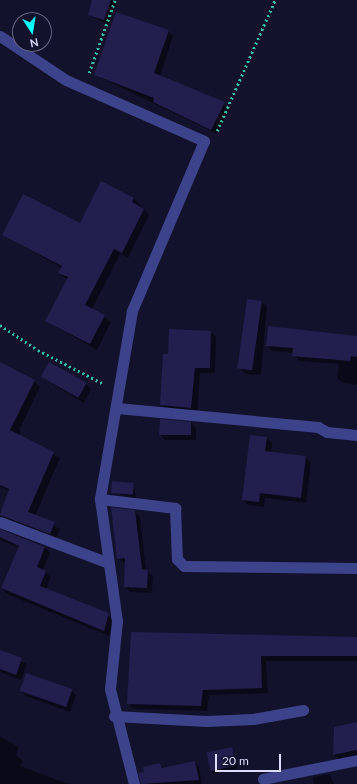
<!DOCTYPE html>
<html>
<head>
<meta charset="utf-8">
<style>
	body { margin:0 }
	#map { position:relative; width:357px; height:784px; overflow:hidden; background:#13122d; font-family:Lato,sans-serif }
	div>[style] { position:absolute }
	.shadow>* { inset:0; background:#0007 }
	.building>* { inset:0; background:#221e4e; transform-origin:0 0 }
	.path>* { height:2.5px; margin-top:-1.25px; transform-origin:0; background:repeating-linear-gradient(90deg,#31bfa6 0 2px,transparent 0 5px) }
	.service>* { height:11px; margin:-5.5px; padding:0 5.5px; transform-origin:5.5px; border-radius:5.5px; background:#3d438b }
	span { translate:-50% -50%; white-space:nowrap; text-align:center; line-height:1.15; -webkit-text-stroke:4px #13122d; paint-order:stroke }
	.north { position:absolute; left:12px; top:12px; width:40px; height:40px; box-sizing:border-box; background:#13122d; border:1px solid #646381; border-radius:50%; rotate:168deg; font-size:11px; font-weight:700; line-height:16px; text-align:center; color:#ddf }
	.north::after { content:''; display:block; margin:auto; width:14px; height:18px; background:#0afefb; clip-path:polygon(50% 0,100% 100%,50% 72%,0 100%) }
	.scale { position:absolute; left:215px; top:754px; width:66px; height:18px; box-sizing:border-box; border:2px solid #ddf; border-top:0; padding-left:5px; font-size:12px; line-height:14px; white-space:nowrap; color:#ddf; -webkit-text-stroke:3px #13122d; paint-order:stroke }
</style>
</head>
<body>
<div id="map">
	<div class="shadow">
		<div style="clip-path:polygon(94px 0,112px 0,116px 4px,109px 25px,89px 15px)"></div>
		<div style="clip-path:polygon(168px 30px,173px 36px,160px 76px,203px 96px,204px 93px,230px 108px,217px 134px,95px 75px)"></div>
		<div style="clip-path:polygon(134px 198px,149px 215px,128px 258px,120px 254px,92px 309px,111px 322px,97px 350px,46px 321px,68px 280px,59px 273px,62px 268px,3px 235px,80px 225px)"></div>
		<div style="clip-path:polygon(248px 300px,262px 302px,267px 307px,261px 375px,246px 374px,240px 368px)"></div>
		<div style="clip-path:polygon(211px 332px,216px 337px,215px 373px,200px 373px,197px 413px,167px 410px,162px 405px,169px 355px)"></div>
		<div style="clip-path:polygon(357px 336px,357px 385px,343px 383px,337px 378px,339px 364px,299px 361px,294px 353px,272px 351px,267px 345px)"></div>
		<div style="clip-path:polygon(0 370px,34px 381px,40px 387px,20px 428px,20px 436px,60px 458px,35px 516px,60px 529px,56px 539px,0 517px,9px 491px,0 487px)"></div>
		<div style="clip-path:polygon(41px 377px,86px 384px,91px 389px,84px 403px)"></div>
		<div style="clip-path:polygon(191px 423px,196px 428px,196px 440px,165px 440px,160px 434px)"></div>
		<div style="clip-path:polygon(267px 438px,272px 443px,271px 453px,305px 457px,311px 463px,306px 503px,265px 498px,264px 507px,248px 505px,243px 500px)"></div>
		<div style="clip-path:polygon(133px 484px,136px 498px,112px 493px)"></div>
		<div style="clip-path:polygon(134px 511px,140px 517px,146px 571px,153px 576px,152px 593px,130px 592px,125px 586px,126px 564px,118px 558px)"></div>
		<div style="clip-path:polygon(0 528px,45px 547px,50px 553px,43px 570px,51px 577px,46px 589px,109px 616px,114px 622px,109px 636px,7px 594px,2px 588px,19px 548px,0 540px)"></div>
		<div style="clip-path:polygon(132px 633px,357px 638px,357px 661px,266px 661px,268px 693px,209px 695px,207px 711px,134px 709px,128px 703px)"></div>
		<div style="clip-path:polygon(0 651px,27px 664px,21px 680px,0 672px)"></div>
		<div style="clip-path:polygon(71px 690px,76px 695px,70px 712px,26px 696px,21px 691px)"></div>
		<div style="clip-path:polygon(357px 723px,357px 756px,339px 760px,334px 755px,335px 728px)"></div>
		<div style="clip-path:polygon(0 737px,19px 747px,16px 755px,23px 761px,20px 766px,69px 784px,0 784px)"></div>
		<div style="clip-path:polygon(232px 748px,238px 768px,214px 774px,211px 771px)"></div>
		<div style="clip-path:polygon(194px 762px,199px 767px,202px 784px,148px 784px,144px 767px,160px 764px,165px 769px)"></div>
		<div style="clip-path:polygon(330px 774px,334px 784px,314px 784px,313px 777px)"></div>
	</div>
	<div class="building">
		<div style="clip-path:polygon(92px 0,111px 0,104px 20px,88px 15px)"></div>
		<div style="clip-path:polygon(116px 12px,169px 30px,154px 73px,225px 102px,211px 130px,153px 102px,154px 98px,94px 75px)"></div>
		<div style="clip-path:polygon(101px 181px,134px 198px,132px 202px,144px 209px,122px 253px,114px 249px,85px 305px,105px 315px,90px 344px,45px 321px,68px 277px,58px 273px,62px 266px,2px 235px,23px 194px,80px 223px)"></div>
		<div style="left:247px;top:299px;width:15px;height:70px;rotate:8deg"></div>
		<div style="clip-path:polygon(268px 326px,357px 336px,357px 357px,351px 356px,350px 361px,292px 356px,293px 348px,266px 346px)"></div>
		<div style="clip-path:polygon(169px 329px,211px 331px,210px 368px,195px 368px,191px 408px,160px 405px,163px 354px,168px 354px)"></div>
		<div style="clip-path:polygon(0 362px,35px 380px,10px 430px,54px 452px,28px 512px,55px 522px,50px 534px,0 515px,9px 489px,0 485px)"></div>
		<div style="left:49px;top:362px;width:43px;height:17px;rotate:29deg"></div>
		<div style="clip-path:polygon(160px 419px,191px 422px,191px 435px,159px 435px)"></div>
		<div style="clip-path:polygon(250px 435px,267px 437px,265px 451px,306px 456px,301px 498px,260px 493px,259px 502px,242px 500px)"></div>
		<div style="left:112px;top:481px;width:22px;height:12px;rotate:5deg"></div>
		<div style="clip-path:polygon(111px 507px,135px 510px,142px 569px,148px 570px,147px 588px,124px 587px,125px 558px,117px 559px)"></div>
		<div style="clip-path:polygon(0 529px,45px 547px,37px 567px,46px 571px,40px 586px,109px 613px,104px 631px,1px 588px,19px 546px,0 537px)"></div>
		<div style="clip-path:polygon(131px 632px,357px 637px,357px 656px,261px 656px,262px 688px,203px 690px,201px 706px,127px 704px)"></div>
		<div style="clip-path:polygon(0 650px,22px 658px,16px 675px,0 669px)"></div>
		<div style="left:26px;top:673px;width:49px;height:19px;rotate:19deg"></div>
		<div style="clip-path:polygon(357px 722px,357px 750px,333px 755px,334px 727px)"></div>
		<div style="left:232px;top:747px;width:19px;height:26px;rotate:78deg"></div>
		<div style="clip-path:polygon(195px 761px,199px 780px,141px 784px,138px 773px,144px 772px,143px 767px,160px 763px,162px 768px)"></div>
	</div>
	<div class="path">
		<div style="left:89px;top:73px;width:77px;rotate:-70.4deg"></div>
		<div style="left:217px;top:131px;width:143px;rotate:-66.1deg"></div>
		<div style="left:0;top:325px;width:45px;rotate:33.3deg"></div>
		<div style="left:38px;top:350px;width:74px;rotate:27.3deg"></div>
	</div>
	<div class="service">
		<div style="left:0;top:36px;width:79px;rotate:33.7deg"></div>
		<div style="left:66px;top:80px;width:151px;rotate:23.8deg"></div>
		<div style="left:204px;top:141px;width:185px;rotate:113deg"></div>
		<div style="left:132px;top:311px;width:191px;rotate:99.7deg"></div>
		<div style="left:100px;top:499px;width:123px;rotate:82.1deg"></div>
		<div style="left:117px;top:621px;width:68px;rotate:95.9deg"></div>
		<div style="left:110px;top:689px;width:98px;rotate:75.8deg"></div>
		<div style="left:117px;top:408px;width:202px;rotate:5.4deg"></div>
		<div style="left:318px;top:427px;width:10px;rotate:29deg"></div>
		<div style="left:327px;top:432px;width:30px;rotate:6deg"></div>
		<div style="left:100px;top:499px;width:76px;rotate:6.8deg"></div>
		<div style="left:175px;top:508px;width:51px;rotate:87.8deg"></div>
		<div style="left:177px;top:559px;width:10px;rotate:45deg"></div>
		<div style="left:184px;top:566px;width:173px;rotate:0.7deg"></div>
		<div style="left:0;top:522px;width:113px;rotate:20.7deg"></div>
		<div style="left:114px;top:716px;width:92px;rotate:3.1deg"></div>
		<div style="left:206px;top:721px;width:47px;rotate:-2.4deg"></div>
		<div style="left:253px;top:719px;width:51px;rotate:-10.2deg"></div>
		<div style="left:263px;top:779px;width:96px;rotate:-11.4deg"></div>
	</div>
	<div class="north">N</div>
	<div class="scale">20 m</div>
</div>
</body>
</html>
